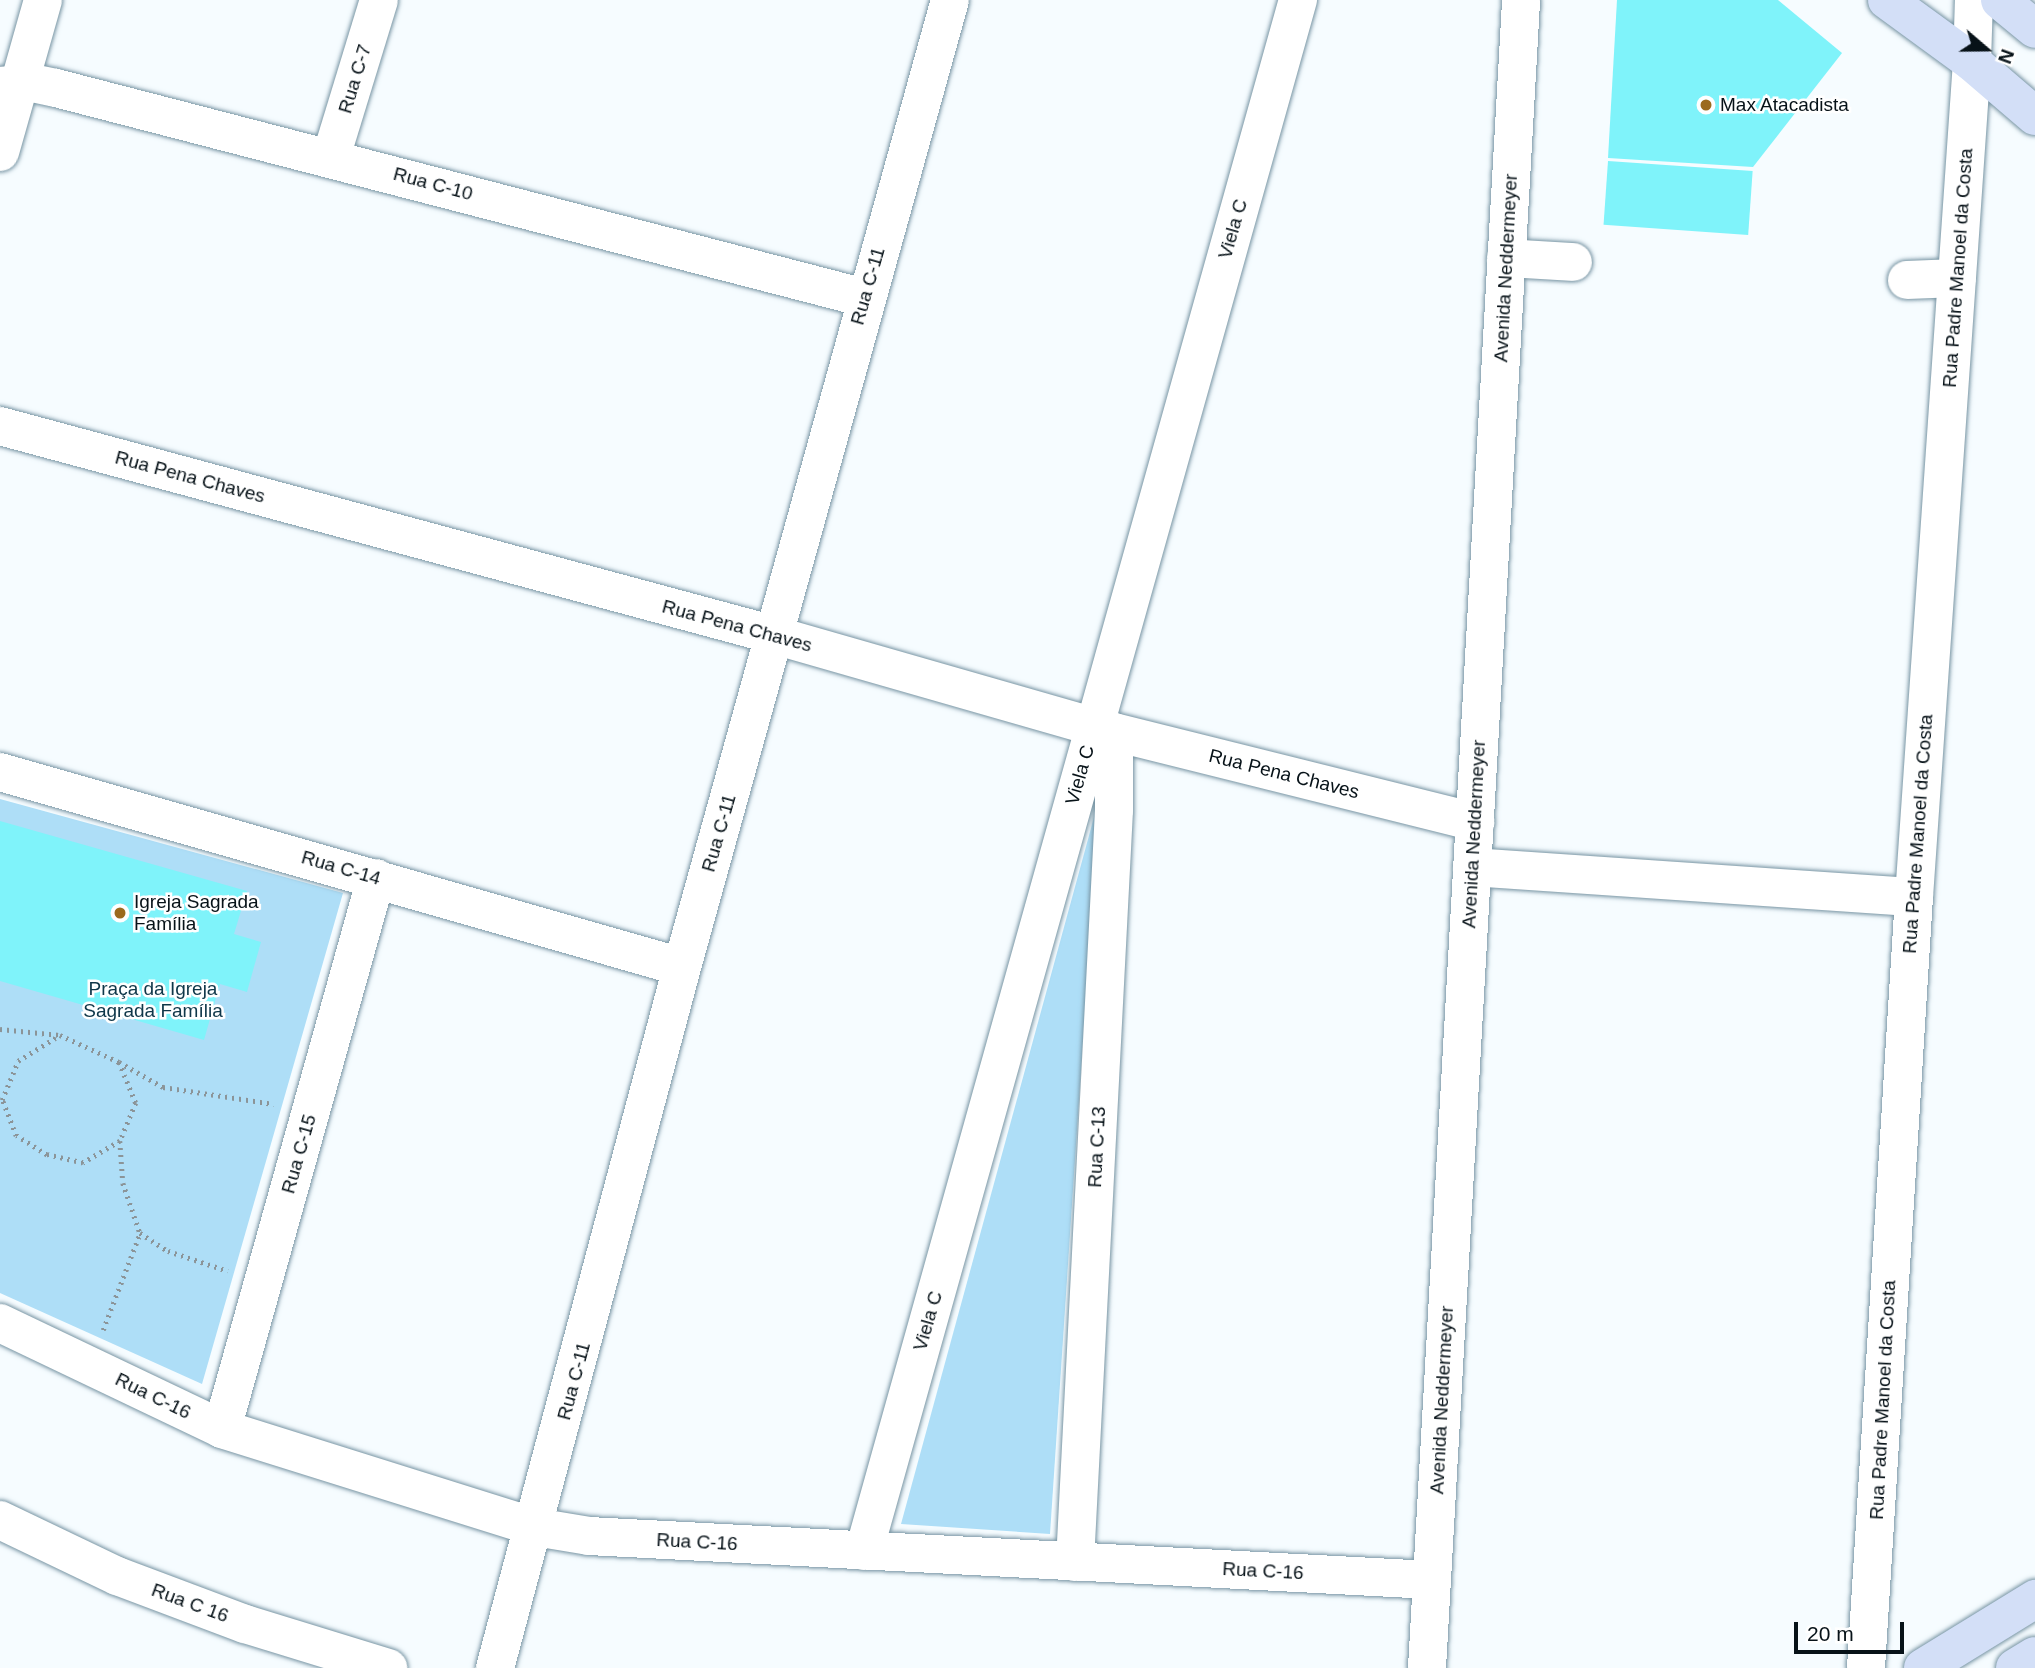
<!DOCTYPE html>
<html>
<head>
<meta charset="utf-8">
<style>
	body { margin:0 }
	#map { position:relative; width:2035px; height:1668px; overflow:hidden; background:#f6fcff; font-family:Helvetica,sans-serif }
	div>[style] { position:absolute }
	.green>* { inset:0; background:#aedef7 }
	.building>* { inset:0; background:#7ff3fa; transform-origin:0 0 }
	.path>* { height:4.5px; margin-top:-2.25px; transform-origin:0; background:repeating-linear-gradient(90deg,#8b9498 0 2px,transparent 0 7px) }
	.roads { filter:drop-shadow(0 0 2px #7895a4) drop-shadow(0 0 2px #7895a4) }
	.minor>* { height:38px; margin:-19px; padding:0 19px; transform-origin:19px; border-radius:19px; background:#fff }
	.major>* { height:38px; margin:-19px; padding:0 19px; transform-origin:19px; border-radius:19px; background:#d3dff7 }
	.dots>* { width:19px; height:19px; translate:-50% -50%; box-sizing:border-box; border:4px solid #fff; border-radius:50% }
	span { translate:-50% -50%; white-space:nowrap; text-align:center; line-height:1.15; -webkit-text-stroke:5px #fff; paint-order:stroke }
	.street-label { font-size:19px; color:#071218 }
	.poi-label { font-size:19px; color:#071218 }
	.left { translate:0 -50%; text-align:left }
	.park-label { font-size:19px; color:#0f3749 }
	.north { position:absolute; left:1951px; top:14px; width:70px; height:70px; -webkit-text-stroke:5px #fff; paint-order:stroke; rotate:110deg; font-size:19px; font-weight:700; line-height:28px; text-align:center; color:#071218 }
	.north::after { content:''; display:block; margin:auto; width:24px; height:32px; background:#071218; clip-path:polygon(50% 0,100% 100%,50% 72%,0 100%) }
	.scale { position:absolute; left:1794px; top:1622px; width:110px; height:32px; box-sizing:border-box; border:4px solid #071218; border-top:0; padding-left:9px; font-size:21px; line-height:24px; white-space:nowrap; color:#071218; -webkit-text-stroke:5px #fff; paint-order:stroke }
</style>
</head>
<body>
<div id="map">
	<div class="green">
		<div style="clip-path:polygon(0 799px,343px 893px,202px 1384px,0 1293px)"></div>
		<div style="clip-path:polygon(1099px 799px,1050px 1534px,901px 1524px)"></div>
	</div>
	<div class="building">
		<div style="clip-path:polygon(1617px 0,1778px 0,1842px 53px,1753px 167px,1608px 158px)"></div>
		<div style="left:1608px;top:161px;width:145px;height:64px;rotate:4deg"></div>
		<div style="clip-path:polygon(0 821px,247px 891px,234px 934px,261px 942px,247px 992px,220px 984px,204px 1040px,0 981px)"></div>
	</div>
	<div class="path">
		<div style="left:0;top:1029px;width:60px;rotate:5.7deg"></div>
		<div style="left:60px;top:1035px;width:65px;rotate:24.6deg"></div>
		<div style="left:119px;top:1062px;width:44px;rotate:67.5deg"></div>
		<div style="left:136px;top:1103px;width:41px;rotate:112.8deg"></div>
		<div style="left:120px;top:1141px;width:43px;rotate:149.3deg"></div>
		<div style="left:83px;top:1163px;width:37px;rotate:-167deg"></div>
		<div style="left:47px;top:1155px;width:36px;rotate:-148deg"></div>
		<div style="left:16px;top:1136px;width:39px;rotate:-111deg"></div>
		<div style="left:2px;top:1100px;width:42px;rotate:-67.7deg"></div>
		<div style="left:18px;top:1061px;width:49px;rotate:-31.8deg"></div>
		<div style="left:119px;top:1062px;width:51px;rotate:29.6deg"></div>
		<div style="left:163px;top:1087px;width:112px;rotate:8.7deg"></div>
		<div style="left:120px;top:1141px;width:42px;rotate:85.9deg"></div>
		<div style="left:123px;top:1183px;width:53px;rotate:71.2deg"></div>
		<div style="left:140px;top:1233px;width:33px;rotate:33deg"></div>
		<div style="left:168px;top:1251px;width:63px;rotate:18.4deg"></div>
		<div style="left:103px;top:1330px;width:104px;rotate:-69.1deg"></div>
	</div>
	<div class="roads">
		<div class="minor">
			<div style="left:0;top:86px;width:32px;rotate:-5deg"></div>
			<div style="left:32px;top:83px;width:25px;rotate:12deg"></div>
			<div style="left:56px;top:88px;width:836px;rotate:14.55deg"></div>
			<div style="left:0;top:152px;width:158px;rotate:-74.2deg"></div>
			<div style="left:331px;top:157px;width:164px;rotate:-73deg"></div>
			<div style="left:1506px;top:258px;width:67px;rotate:3.4deg"></div>
			<div style="left:1907px;top:280px;width:50px;rotate:-2.3deg"></div>
			<div style="left:0;top:426px;width:802px;rotate:15.11deg"></div>
			<div style="left:774px;top:635px;width:333px;rotate:16deg"></div>
			<div style="left:1094px;top:727px;width:393px;rotate:14deg"></div>
			<div style="left:0;top:772px;width:709px;rotate:15.96deg"></div>
			<div style="left:1472px;top:867px;width:443px;rotate:3.9deg"></div>
			<div style="left:0;top:1323px;width:246px;rotate:25.5deg"></div>
			<div style="left:222px;top:1429px;width:328px;rotate:17.4deg"></div>
			<div style="left:535px;top:1527px;width:55px;rotate:9.5deg"></div>
			<div style="left:589px;top:1536px;width:844px;rotate:2.99deg"></div>
			<div style="left:222px;top:1429px;width:572px;rotate:-74.38deg"></div>
			<div style="left:0;top:1520px;width:130px;rotate:25.6deg"></div>
			<div style="left:117px;top:1576px;width:137px;rotate:20.6deg"></div>
			<div style="left:245px;top:1624px;width:150px;rotate:17.1deg"></div>
			<div style="left:864px;top:1551px;width:1611px;rotate:-74.37deg"></div>
			<div style="left:1075px;top:1562px;width:753px;rotate:-87.03deg"></div>
			<div style="left:1114px;top:810px;width:78px;rotate:-90deg"></div>
			<div style="left:495px;top:1668px;width:726px;rotate:-75.06deg"></div>
			<div style="left:682px;top:967px;width:1003px;rotate:-74.51deg"></div>
			<div style="left:1427px;top:1668px;width:1671px;rotate:-86.77deg"></div>
			<div style="left:1866px;top:1668px;width:772px;rotate:-86.44deg"></div>
			<div style="left:1914px;top:897px;width:837px;rotate:-86.03deg"></div>
			<div style="left:1972px;top:62px;width:62px;rotate:-88.2deg"></div>
		</div>
		<div class="major">
			<div style="left:1887px;top:0;width:105px;rotate:36.1deg"></div>
			<div style="left:1972px;top:62px;width:83px;rotate:40.6deg"></div>
			<div style="left:2000px;top:0;width:45px;rotate:39.6deg"></div>
			<div style="left:1923px;top:1668px;width:132px;rotate:-31.6deg"></div>
			<div style="left:2015px;top:1668px;width:23px;rotate:-31deg"></div>
		</div>
	</div>
	<div class="dots">
		<div style="left:1706px;top:105px;background:#9b6a1d"></div>
		<div style="left:120px;top:913px;background:#9b6a1d"></div>
	</div>
	<div class="street-label">
		<span style="left:355px;top:79px;rotate:-73deg">Rua C-7</span>
		<span style="left:433px;top:184px;rotate:15deg">Rua C-10</span>
		<span style="left:1233px;top:229px;rotate:-74deg">Viela C</span>
		<span style="left:1506px;top:268px;rotate:-87deg">Avenida Neddermeyer</span>
		<span style="left:1958px;top:268px;rotate:-86deg">Rua Padre Manoel da Costa</span>
		<span style="left:868px;top:286px;rotate:-74deg">Rua C-11</span>
		<span style="left:190px;top:477px;rotate:15deg">Rua Pena Chaves</span>
		<span style="left:737px;top:626px;rotate:15deg">Rua Pena Chaves</span>
		<span style="left:1284px;top:774px;rotate:14deg">Rua Pena Chaves</span>
		<span style="left:1080px;top:775px;rotate:-74deg">Viela C</span>
		<span style="left:719px;top:833px;rotate:-74deg">Rua C-11</span>
		<span style="left:1474px;top:834px;rotate:-87deg">Avenida Neddermeyer</span>
		<span style="left:1918px;top:834px;rotate:-86deg">Rua Padre Manoel da Costa</span>
		<span style="left:341px;top:868px;rotate:16deg">Rua C-14</span>
		<span style="left:1097px;top:1147px;rotate:-87deg">Rua C-13</span>
		<span style="left:299px;top:1154px;rotate:-74deg">Rua C-15</span>
		<span style="left:928px;top:1321px;rotate:-74deg">Viela C</span>
		<span style="left:574px;top:1381px;rotate:-75deg">Rua C-11</span>
		<span style="left:153px;top:1396px;rotate:26deg">Rua C-16</span>
		<span style="left:1442px;top:1400px;rotate:-87deg">Avenida Neddermeyer</span>
		<span style="left:1883px;top:1400px;rotate:-87deg">Rua Padre Manoel da Costa</span>
		<span style="left:697px;top:1542px;rotate:3deg">Rua C-16</span>
		<span style="left:1263px;top:1571px;rotate:3deg">Rua C-16</span>
		<span style="left:190px;top:1603px;rotate:20deg">Rua C 16</span>
	</div>
	<div class="poi-label">
		<span class="left" style="left:1720px;top:105px">Max Atacadista</span>
		<span class="left" style="left:134px;top:913px">Igreja Sagrada<br>Família</span>
	</div>
	<div class="park-label">
		<span style="left:153px;top:1000px">Praça da Igreja<br>Sagrada Família</span>
	</div>
	<div class="north">N</div>
	<div class="scale">20 m</div>
</div>
</body>
</html>
